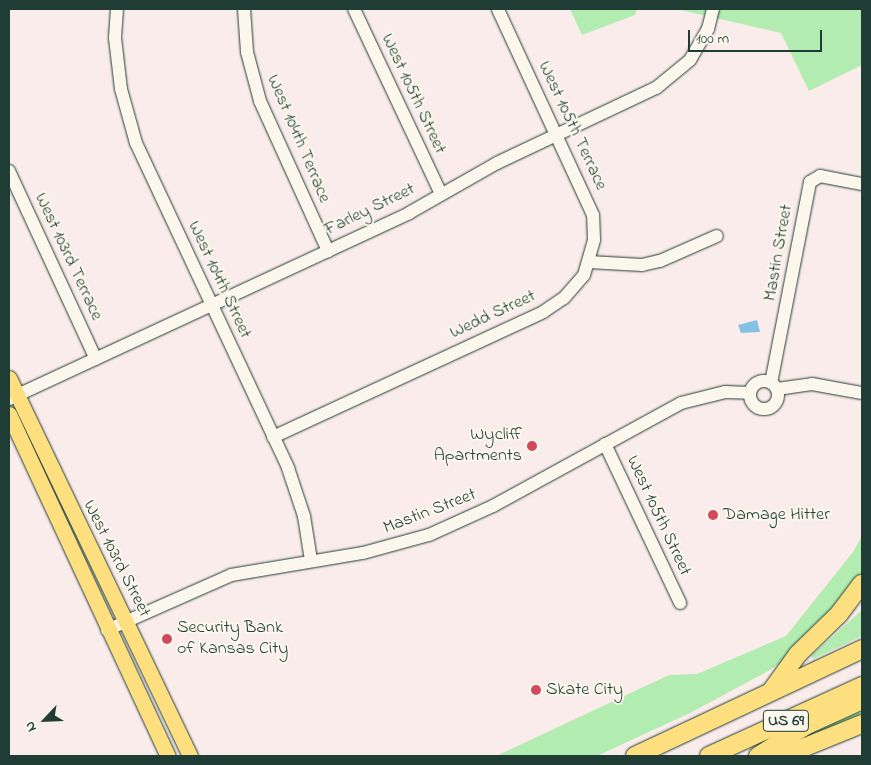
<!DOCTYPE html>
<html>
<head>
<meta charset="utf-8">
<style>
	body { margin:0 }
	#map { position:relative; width:871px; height:765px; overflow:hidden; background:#faecea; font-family:"Indie Flower",sans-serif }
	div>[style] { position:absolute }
	.green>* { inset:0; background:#b2ecb0 }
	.water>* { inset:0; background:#84c2e4 }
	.roads { filter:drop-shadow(0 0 1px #1f3d34) drop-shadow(0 0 1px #1f3d34) }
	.minor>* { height:12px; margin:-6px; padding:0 6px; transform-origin:6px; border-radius:6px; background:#fbf7ec }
	.minor>.ring { margin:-6px; padding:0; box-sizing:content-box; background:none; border:12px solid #fbf7ec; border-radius:50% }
	.major>* { height:15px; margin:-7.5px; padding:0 7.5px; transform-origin:7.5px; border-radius:7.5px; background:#fedf80 }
	.highway>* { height:18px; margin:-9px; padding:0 9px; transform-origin:9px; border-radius:9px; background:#fedf80 }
	.dots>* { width:14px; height:14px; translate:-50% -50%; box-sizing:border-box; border:2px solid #fbf7ec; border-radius:50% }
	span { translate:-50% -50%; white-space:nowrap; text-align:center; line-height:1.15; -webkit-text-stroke:4px #fbf7ec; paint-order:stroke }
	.shield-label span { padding:1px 4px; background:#fbf7ec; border:1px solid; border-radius:4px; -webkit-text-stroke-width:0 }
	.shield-label { font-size:16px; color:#1f3d34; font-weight:700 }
	.street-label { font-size:18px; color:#1f3d34 }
	.poi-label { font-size:18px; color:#1f3d34 }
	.right { translate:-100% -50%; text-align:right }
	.left { translate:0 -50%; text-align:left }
	.frame { position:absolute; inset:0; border:10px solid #1f3d34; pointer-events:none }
	.north { position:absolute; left:20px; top:695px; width:50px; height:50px; -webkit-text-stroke:4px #fbf7ec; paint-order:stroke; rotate:245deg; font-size:14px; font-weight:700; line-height:20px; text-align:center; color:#1f3d34 }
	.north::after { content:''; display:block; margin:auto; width:18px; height:22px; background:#1f3d34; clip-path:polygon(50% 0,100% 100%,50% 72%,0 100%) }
	.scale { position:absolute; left:688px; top:30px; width:134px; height:22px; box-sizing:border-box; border:2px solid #1f3d34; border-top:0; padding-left:6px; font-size:15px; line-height:18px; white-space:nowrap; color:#1f3d34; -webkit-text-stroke:4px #fbf7ec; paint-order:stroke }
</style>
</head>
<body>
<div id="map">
	<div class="green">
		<div style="clip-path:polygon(570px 9px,637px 9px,635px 15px,582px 35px)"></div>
		<div style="clip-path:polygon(676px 9px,862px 9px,862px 65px,809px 91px,781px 33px)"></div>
		<div style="clip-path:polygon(862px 536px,862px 588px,790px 657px,768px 671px,690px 713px,597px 756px,496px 756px,669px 675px,697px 674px,786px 636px,853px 552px)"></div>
		<div style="clip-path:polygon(862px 610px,862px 636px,813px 659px,811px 656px)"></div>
		<div style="clip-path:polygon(862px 709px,862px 717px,780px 750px,801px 736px)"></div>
	</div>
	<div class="water">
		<div style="clip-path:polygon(757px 320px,760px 332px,741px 333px,738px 325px)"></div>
	</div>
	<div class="roads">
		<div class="minor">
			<div style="left:117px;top:9px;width:29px;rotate:94deg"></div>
			<div style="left:115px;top:38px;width:51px;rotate:83.3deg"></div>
			<div style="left:121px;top:89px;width:56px;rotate:74.5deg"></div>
			<div style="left:136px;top:143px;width:359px;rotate:64.9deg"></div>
			<div style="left:288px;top:468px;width:51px;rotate:71.6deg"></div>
			<div style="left:304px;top:516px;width:45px;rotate:81deg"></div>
			<div style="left:244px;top:9px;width:43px;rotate:86deg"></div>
			<div style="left:247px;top:52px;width:51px;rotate:75.1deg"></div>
			<div style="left:260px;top:101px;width:165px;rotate:65.6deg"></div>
			<div style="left:354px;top:9px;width:204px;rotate:64.8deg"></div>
			<div style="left:9px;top:171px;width:207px;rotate:65.2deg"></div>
			<div style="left:589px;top:262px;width:53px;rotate:3.2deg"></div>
			<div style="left:642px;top:265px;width:18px;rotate:-13deg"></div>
			<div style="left:660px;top:261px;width:62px;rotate:-23.7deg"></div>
			<div class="ring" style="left:750px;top:381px;width:16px;height:16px"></div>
			<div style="left:771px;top:383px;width:205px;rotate:-79deg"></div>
			<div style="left:810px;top:182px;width:12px;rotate:-31deg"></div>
			<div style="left:820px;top:176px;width:43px;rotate:10.8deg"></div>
			<div style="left:777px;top:389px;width:35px;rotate:-8deg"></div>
			<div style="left:812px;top:384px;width:51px;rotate:10.2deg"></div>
			<div style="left:9px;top:399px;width:441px;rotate:-24.9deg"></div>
			<div style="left:409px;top:213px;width:101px;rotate:-29.6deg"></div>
			<div style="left:497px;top:163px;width:176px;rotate:-25.3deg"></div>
			<div style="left:656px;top:88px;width:44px;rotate:-39.5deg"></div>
			<div style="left:690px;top:60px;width:36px;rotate:-60deg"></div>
			<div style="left:708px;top:29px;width:21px;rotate:-76deg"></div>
			<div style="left:273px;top:437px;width:298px;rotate:-24.8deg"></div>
			<div style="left:543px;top:312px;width:25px;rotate:-34deg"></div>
			<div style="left:564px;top:298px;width:30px;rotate:-49deg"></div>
			<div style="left:584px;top:275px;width:36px;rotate:-74deg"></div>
			<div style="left:594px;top:240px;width:25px;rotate:-92deg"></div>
			<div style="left:593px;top:215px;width:227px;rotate:-114.8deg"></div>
			<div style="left:605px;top:444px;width:176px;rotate:64.7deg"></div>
			<div style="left:107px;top:630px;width:136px;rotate:-23.9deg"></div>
			<div style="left:231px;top:575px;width:134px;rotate:-9.5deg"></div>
			<div style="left:363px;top:553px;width:68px;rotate:-15.3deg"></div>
			<div style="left:429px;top:535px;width:70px;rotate:-24.4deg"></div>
			<div style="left:493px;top:506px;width:214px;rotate:-28.7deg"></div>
			<div style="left:681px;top:403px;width:45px;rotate:-14deg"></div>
			<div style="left:725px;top:392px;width:25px;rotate:2deg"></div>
		</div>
		<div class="major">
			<div style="left:9px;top:378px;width:419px;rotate:64.4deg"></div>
			<div style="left:9px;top:414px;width:377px;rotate:65.1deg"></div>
		</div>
		<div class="highway">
			<div style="left:772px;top:690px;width:44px;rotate:-54.2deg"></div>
			<div style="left:798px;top:654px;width:57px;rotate:-44.3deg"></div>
			<div style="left:839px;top:614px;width:38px;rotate:-53deg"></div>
			<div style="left:635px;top:756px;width:251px;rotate:-25.2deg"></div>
			<div style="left:709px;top:756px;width:168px;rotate:-24.6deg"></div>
			<div style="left:758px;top:756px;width:58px;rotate:-32.3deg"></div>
			<div style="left:807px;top:725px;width:60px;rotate:-24.4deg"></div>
			<div style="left:783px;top:756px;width:85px;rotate:-22.1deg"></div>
		</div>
	</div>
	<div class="dots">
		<div style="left:532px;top:446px;background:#d1495b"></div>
		<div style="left:713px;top:515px;background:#d1495b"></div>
		<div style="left:167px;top:639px;background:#d1495b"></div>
		<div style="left:536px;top:690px;background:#d1495b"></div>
	</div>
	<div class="shield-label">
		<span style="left:786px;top:721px">US 69</span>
	</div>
	<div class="street-label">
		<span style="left:413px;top:94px;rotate:65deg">West 105th Street</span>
		<span style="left:572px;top:126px;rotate:65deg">West 105th Terrace</span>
		<span style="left:298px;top:139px;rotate:67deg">West 104th Terrace</span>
		<span style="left:370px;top:210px;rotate:-26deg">Farley Street</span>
		<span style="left:779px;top:253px;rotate:-80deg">Mastin Street</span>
		<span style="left:68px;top:257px;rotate:65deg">West 103rd Terrace</span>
		<span style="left:219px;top:280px;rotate:65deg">West 104th Street</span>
		<span style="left:493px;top:315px;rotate:-25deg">Wedd Street</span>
		<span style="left:430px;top:512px;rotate:-21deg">Mastin Street</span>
		<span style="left:658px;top:516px;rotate:65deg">West 105th Street</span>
		<span style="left:116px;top:559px;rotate:63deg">West 103rd Street</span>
	</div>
	<div class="poi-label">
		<span class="right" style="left:522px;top:446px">Wycliff<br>Apartments</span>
		<span class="left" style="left:723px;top:515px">Damage Hitter</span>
		<span class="left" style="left:177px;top:639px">Security Bank<br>of Kansas City</span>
		<span class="left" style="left:546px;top:690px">Skate City</span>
	</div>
	<div class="frame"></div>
	<div class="north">N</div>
	<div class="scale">100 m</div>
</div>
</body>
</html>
